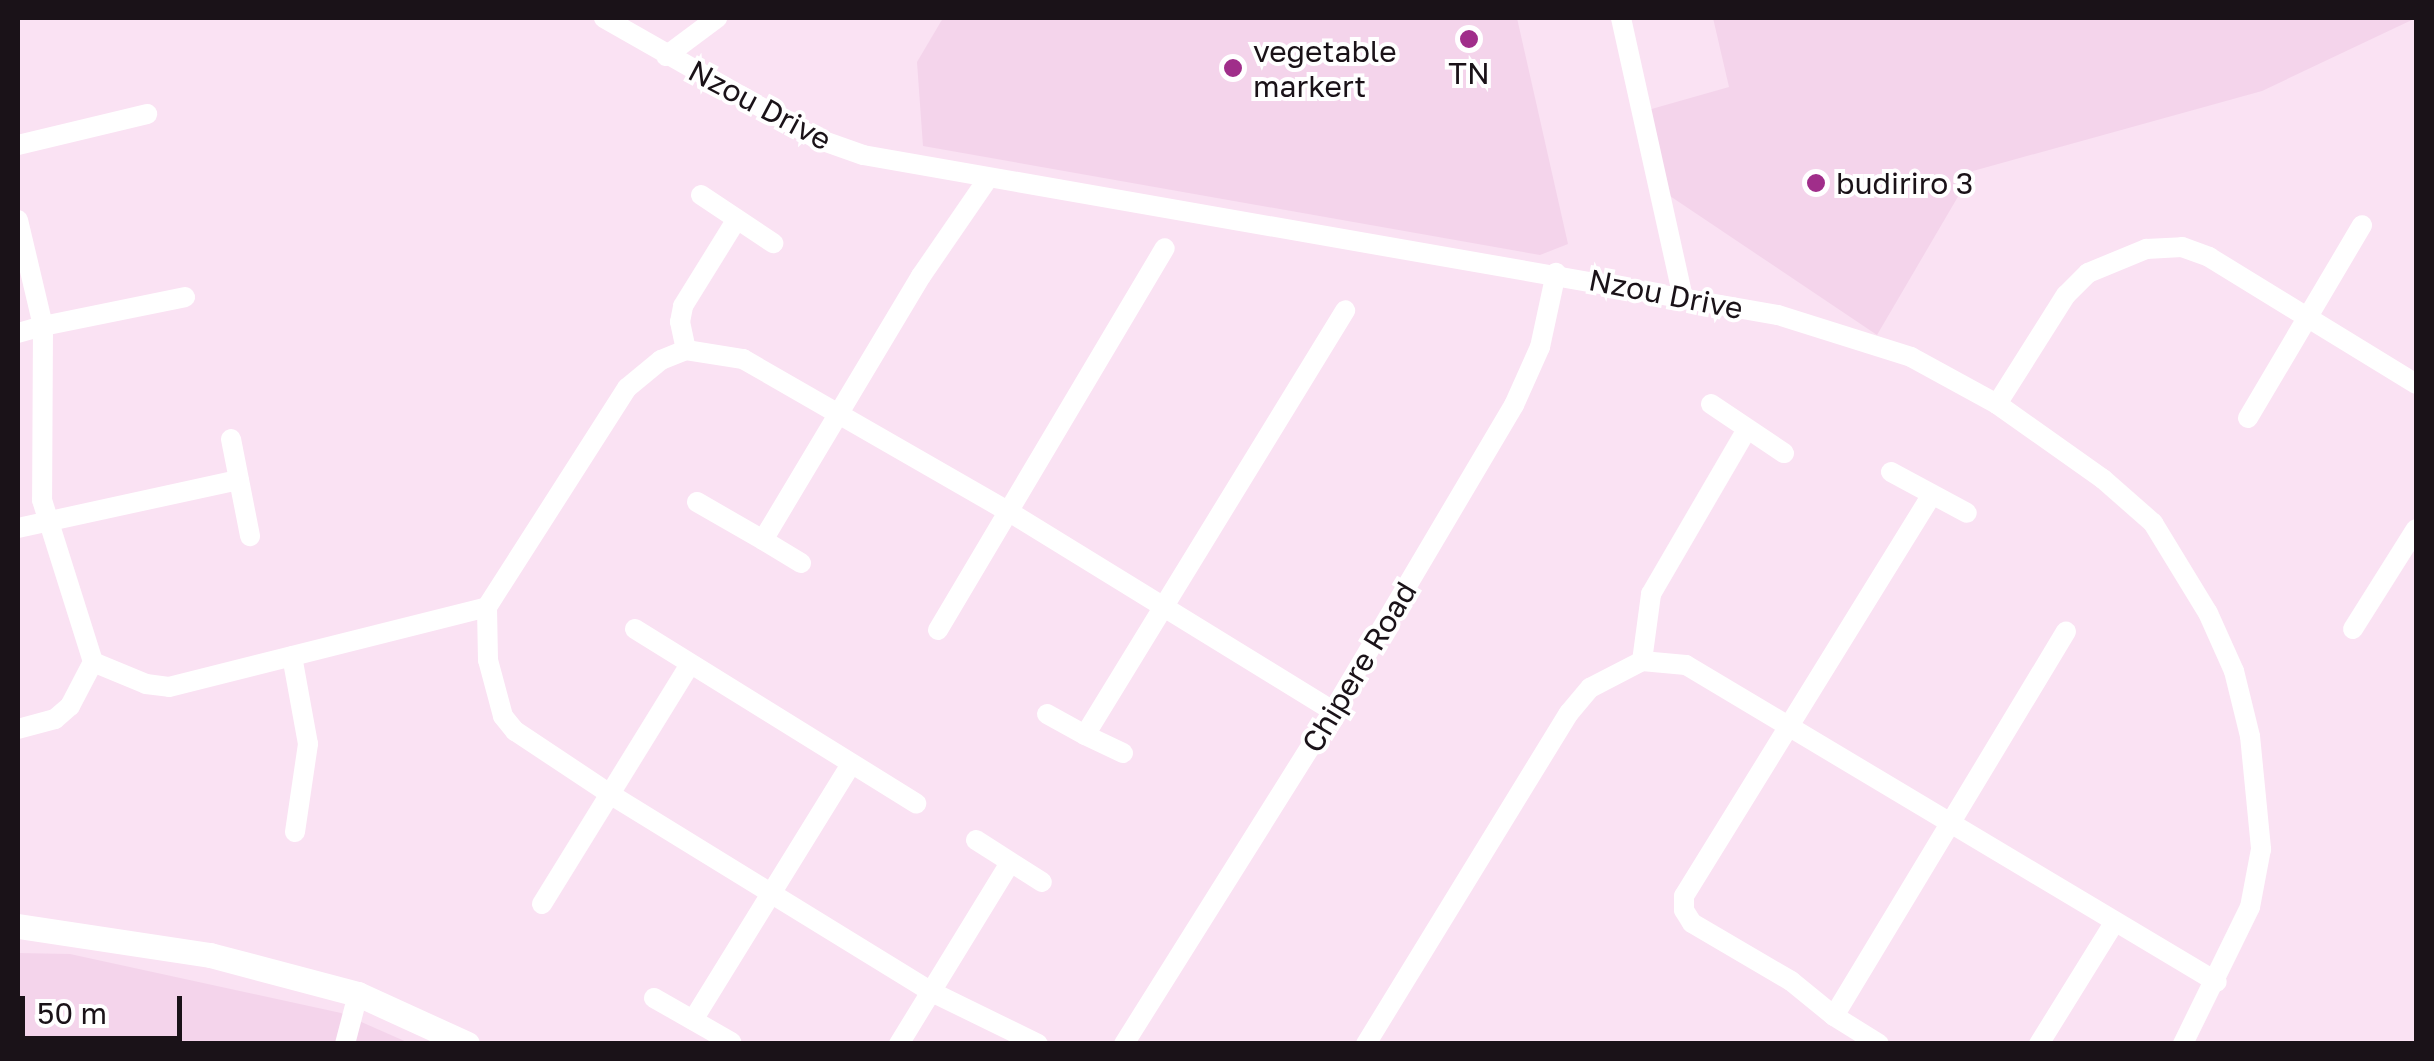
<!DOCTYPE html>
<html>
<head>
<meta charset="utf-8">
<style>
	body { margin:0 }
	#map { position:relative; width:2434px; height:1061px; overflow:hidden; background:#fae2f3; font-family:"Golos Text",sans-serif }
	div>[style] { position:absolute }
	.built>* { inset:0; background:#f4d4eb }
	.minor>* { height:20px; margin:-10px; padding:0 10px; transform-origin:10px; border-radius:10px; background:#fff }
	.tertiary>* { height:25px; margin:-12.5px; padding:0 12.5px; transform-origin:12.5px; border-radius:12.5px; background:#fff }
	.dots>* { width:28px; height:28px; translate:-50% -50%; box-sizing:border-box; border:5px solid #fff; border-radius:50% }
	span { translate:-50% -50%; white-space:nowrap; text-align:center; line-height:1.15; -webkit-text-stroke:8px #fff; paint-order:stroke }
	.poi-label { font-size:30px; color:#1a1218 }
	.left { translate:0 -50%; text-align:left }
	.street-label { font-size:30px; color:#1a1218 }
	.frame { position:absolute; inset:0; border:20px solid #1a1218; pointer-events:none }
	.scale { position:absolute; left:20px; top:996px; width:162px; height:45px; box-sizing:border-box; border:5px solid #1a1218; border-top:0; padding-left:12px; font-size:30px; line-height:35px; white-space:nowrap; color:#1a1218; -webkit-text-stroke:8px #fff; paint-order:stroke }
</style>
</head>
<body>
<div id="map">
	<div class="built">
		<div style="clip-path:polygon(943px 18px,1517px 18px,1568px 244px,1540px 255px,923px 146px,917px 62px)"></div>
		<div style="clip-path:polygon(1713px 18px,2416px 18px,2262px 91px,1973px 171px,1877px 335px,1670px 196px,1648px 110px,1729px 87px)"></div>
		<div style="clip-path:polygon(18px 953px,70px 954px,341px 1013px,409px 1043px,18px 1044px)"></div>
	</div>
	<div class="minor">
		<div style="left:604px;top:18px;width:243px;rotate:29.6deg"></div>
		<div style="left:815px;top:138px;width:51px;rotate:19.5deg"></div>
		<div style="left:863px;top:155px;width:929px;rotate:9.92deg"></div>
		<div style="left:1778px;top:315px;width:139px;rotate:17.5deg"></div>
		<div style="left:1911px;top:357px;width:98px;rotate:28.7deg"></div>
		<div style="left:1997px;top:404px;width:130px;rotate:35.3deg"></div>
		<div style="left:2103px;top:479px;width:67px;rotate:41.3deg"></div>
		<div style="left:2153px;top:523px;width:105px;rotate:58.6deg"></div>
		<div style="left:2208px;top:613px;width:64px;rotate:65.9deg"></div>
		<div style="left:2234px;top:671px;width:67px;rotate:76.2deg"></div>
		<div style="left:2250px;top:736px;width:114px;rotate:84.4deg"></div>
		<div style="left:2261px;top:849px;width:59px;rotate:100.7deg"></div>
		<div style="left:2250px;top:907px;width:153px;rotate:116.1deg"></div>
		<div style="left:1621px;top:18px;width:286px;rotate:77.5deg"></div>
		<div style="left:666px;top:56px;width:64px;rotate:-36.7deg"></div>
		<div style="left:18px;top:145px;width:133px;rotate:-13.5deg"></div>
		<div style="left:701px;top:195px;width:87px;rotate:33.7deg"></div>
		<div style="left:18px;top:220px;width:109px;rotate:76.7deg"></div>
		<div style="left:43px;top:326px;width:145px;rotate:-11.5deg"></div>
		<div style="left:18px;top:333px;width:26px;rotate:-16deg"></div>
		<div style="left:43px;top:326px;width:174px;rotate:90.3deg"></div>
		<div style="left:42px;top:500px;width:170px;rotate:72.5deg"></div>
		<div style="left:93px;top:662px;width:50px;rotate:117.6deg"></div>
		<div style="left:70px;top:706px;width:20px;rotate:139deg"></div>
		<div style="left:55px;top:719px;width:38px;rotate:165deg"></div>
		<div style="left:686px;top:350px;width:29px;rotate:-102deg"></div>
		<div style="left:680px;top:322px;width:16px;rotate:-79deg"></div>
		<div style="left:683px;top:306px;width:102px;rotate:-58.2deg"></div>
		<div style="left:1711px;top:404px;width:88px;rotate:33.9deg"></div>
		<div style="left:1997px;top:404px;width:129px;rotate:-57.7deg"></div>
		<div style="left:2066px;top:295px;width:31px;rotate:-45deg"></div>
		<div style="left:2088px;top:273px;width:63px;rotate:-22.5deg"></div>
		<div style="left:2146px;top:249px;width:36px;rotate:-3deg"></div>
		<div style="left:2182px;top:247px;width:29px;rotate:20deg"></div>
		<div style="left:2209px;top:257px;width:243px;rotate:31.5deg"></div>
		<div style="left:2248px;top:418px;width:224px;rotate:-59.4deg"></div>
		<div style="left:231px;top:439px;width:99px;rotate:78.9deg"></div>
		<div style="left:1891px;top:472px;width:86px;rotate:28.3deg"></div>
		<div style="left:697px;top:502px;width:76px;rotate:29.9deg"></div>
		<div style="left:18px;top:528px;width:226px;rotate:-12.3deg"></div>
		<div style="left:801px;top:563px;width:44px;rotate:-148.8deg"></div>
		<div style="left:763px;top:540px;width:308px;rotate:-59.1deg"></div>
		<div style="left:921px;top:276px;width:116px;rotate:-55.5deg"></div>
		<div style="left:635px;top:629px;width:331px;rotate:31.8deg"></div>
		<div style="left:2353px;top:629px;width:118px;rotate:-57.8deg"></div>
		<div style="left:938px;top:630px;width:444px;rotate:-59.3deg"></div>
		<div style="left:292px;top:656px;width:89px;rotate:79.7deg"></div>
		<div style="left:308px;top:744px;width:89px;rotate:98.4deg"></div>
		<div style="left:1642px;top:661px;width:68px;rotate:-82.3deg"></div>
		<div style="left:1651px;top:594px;width:191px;rotate:-59.8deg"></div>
		<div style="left:93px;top:662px;width:57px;rotate:22.5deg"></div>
		<div style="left:146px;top:684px;width:23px;rotate:7deg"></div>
		<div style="left:169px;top:687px;width:328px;rotate:-14.1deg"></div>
		<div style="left:1047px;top:714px;width:43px;rotate:28.9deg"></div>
		<div style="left:1123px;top:753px;width:42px;rotate:-154.7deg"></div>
		<div style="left:1085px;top:735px;width:498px;rotate:-58.5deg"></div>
		<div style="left:976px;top:840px;width:78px;rotate:32.5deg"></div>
		<div style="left:542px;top:904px;width:282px;rotate:-58.3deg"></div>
		<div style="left:654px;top:998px;width:89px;rotate:29.7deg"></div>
		<div style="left:1834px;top:1016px;width:449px;rotate:-58.9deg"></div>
		<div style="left:693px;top:1020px;width:301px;rotate:-58.3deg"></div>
		<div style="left:345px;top:1044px;width:52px;rotate:-75.4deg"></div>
		<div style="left:899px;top:1044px;width:212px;rotate:-58.5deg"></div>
		<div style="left:1038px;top:1044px;width:120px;rotate:-153.9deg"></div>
		<div style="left:930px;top:991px;width:376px;rotate:-148.4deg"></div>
		<div style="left:610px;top:794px;width:114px;rotate:-146.4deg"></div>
		<div style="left:515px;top:731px;width:19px;rotate:-129deg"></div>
		<div style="left:503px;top:716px;width:58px;rotate:-105deg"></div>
		<div style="left:488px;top:660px;width:53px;rotate:-91.1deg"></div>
		<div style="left:487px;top:607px;width:260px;rotate:-57.4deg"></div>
		<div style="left:627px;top:388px;width:44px;rotate:-39.5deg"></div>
		<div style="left:661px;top:360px;width:27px;rotate:-22deg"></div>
		<div style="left:686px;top:350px;width:58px;rotate:9deg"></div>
		<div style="left:743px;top:359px;width:309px;rotate:29.9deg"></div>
		<div style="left:1011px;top:513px;width:378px;rotate:31.6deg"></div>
		<div style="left:1124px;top:1044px;width:393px;rotate:-57.9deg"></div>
		<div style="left:1333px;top:711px;width:356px;rotate:-59.4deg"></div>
		<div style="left:1514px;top:405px;width:64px;rotate:-65.9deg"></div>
		<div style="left:1540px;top:347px;width:76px;rotate:-77.8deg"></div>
		<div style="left:1366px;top:1044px;width:388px;rotate:-58.5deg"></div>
		<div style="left:1569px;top:713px;width:33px;rotate:-50deg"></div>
		<div style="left:1590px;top:688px;width:59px;rotate:-27.4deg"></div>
		<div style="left:1642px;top:661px;width:44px;rotate:5.2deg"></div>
		<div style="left:1686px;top:665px;width:618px;rotate:30.84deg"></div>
		<div style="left:1879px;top:1044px;width:53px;rotate:-148.1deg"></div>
		<div style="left:1834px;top:1016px;width:55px;rotate:-140.9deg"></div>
		<div style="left:1791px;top:981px;width:115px;rotate:-149.6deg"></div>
		<div style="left:1692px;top:923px;width:15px;rotate:-122deg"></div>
		<div style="left:1684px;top:910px;width:14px;rotate:-90deg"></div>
		<div style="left:1684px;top:896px;width:471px;rotate:-58.3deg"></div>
		<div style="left:2039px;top:1044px;width:142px;rotate:-58.2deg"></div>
	</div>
	<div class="tertiary">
		<div style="left:18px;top:926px;width:194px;rotate:8.6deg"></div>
		<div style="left:210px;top:955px;width:153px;rotate:14.8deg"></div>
		<div style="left:358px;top:994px;width:120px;rotate:24.6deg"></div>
	</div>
	<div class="dots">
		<div style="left:1469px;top:39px;background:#a02e8a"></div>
		<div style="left:1233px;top:68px;background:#a02e8a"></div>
		<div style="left:1816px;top:183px;background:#a02e8a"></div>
	</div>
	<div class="poi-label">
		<span class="left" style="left:1253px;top:68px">vegetable<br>markert</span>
		<span style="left:1469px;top:73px">TN</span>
		<span class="left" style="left:1836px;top:183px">budiriro 3</span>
	</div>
	<div class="street-label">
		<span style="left:760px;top:105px;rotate:28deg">Nzou Drive</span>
		<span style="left:1666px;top:294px;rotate:11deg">Nzou Drive</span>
		<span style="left:1359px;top:667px;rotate:-59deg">Chipere Road</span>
	</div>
	<div class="frame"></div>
	<div class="scale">50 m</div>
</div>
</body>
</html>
